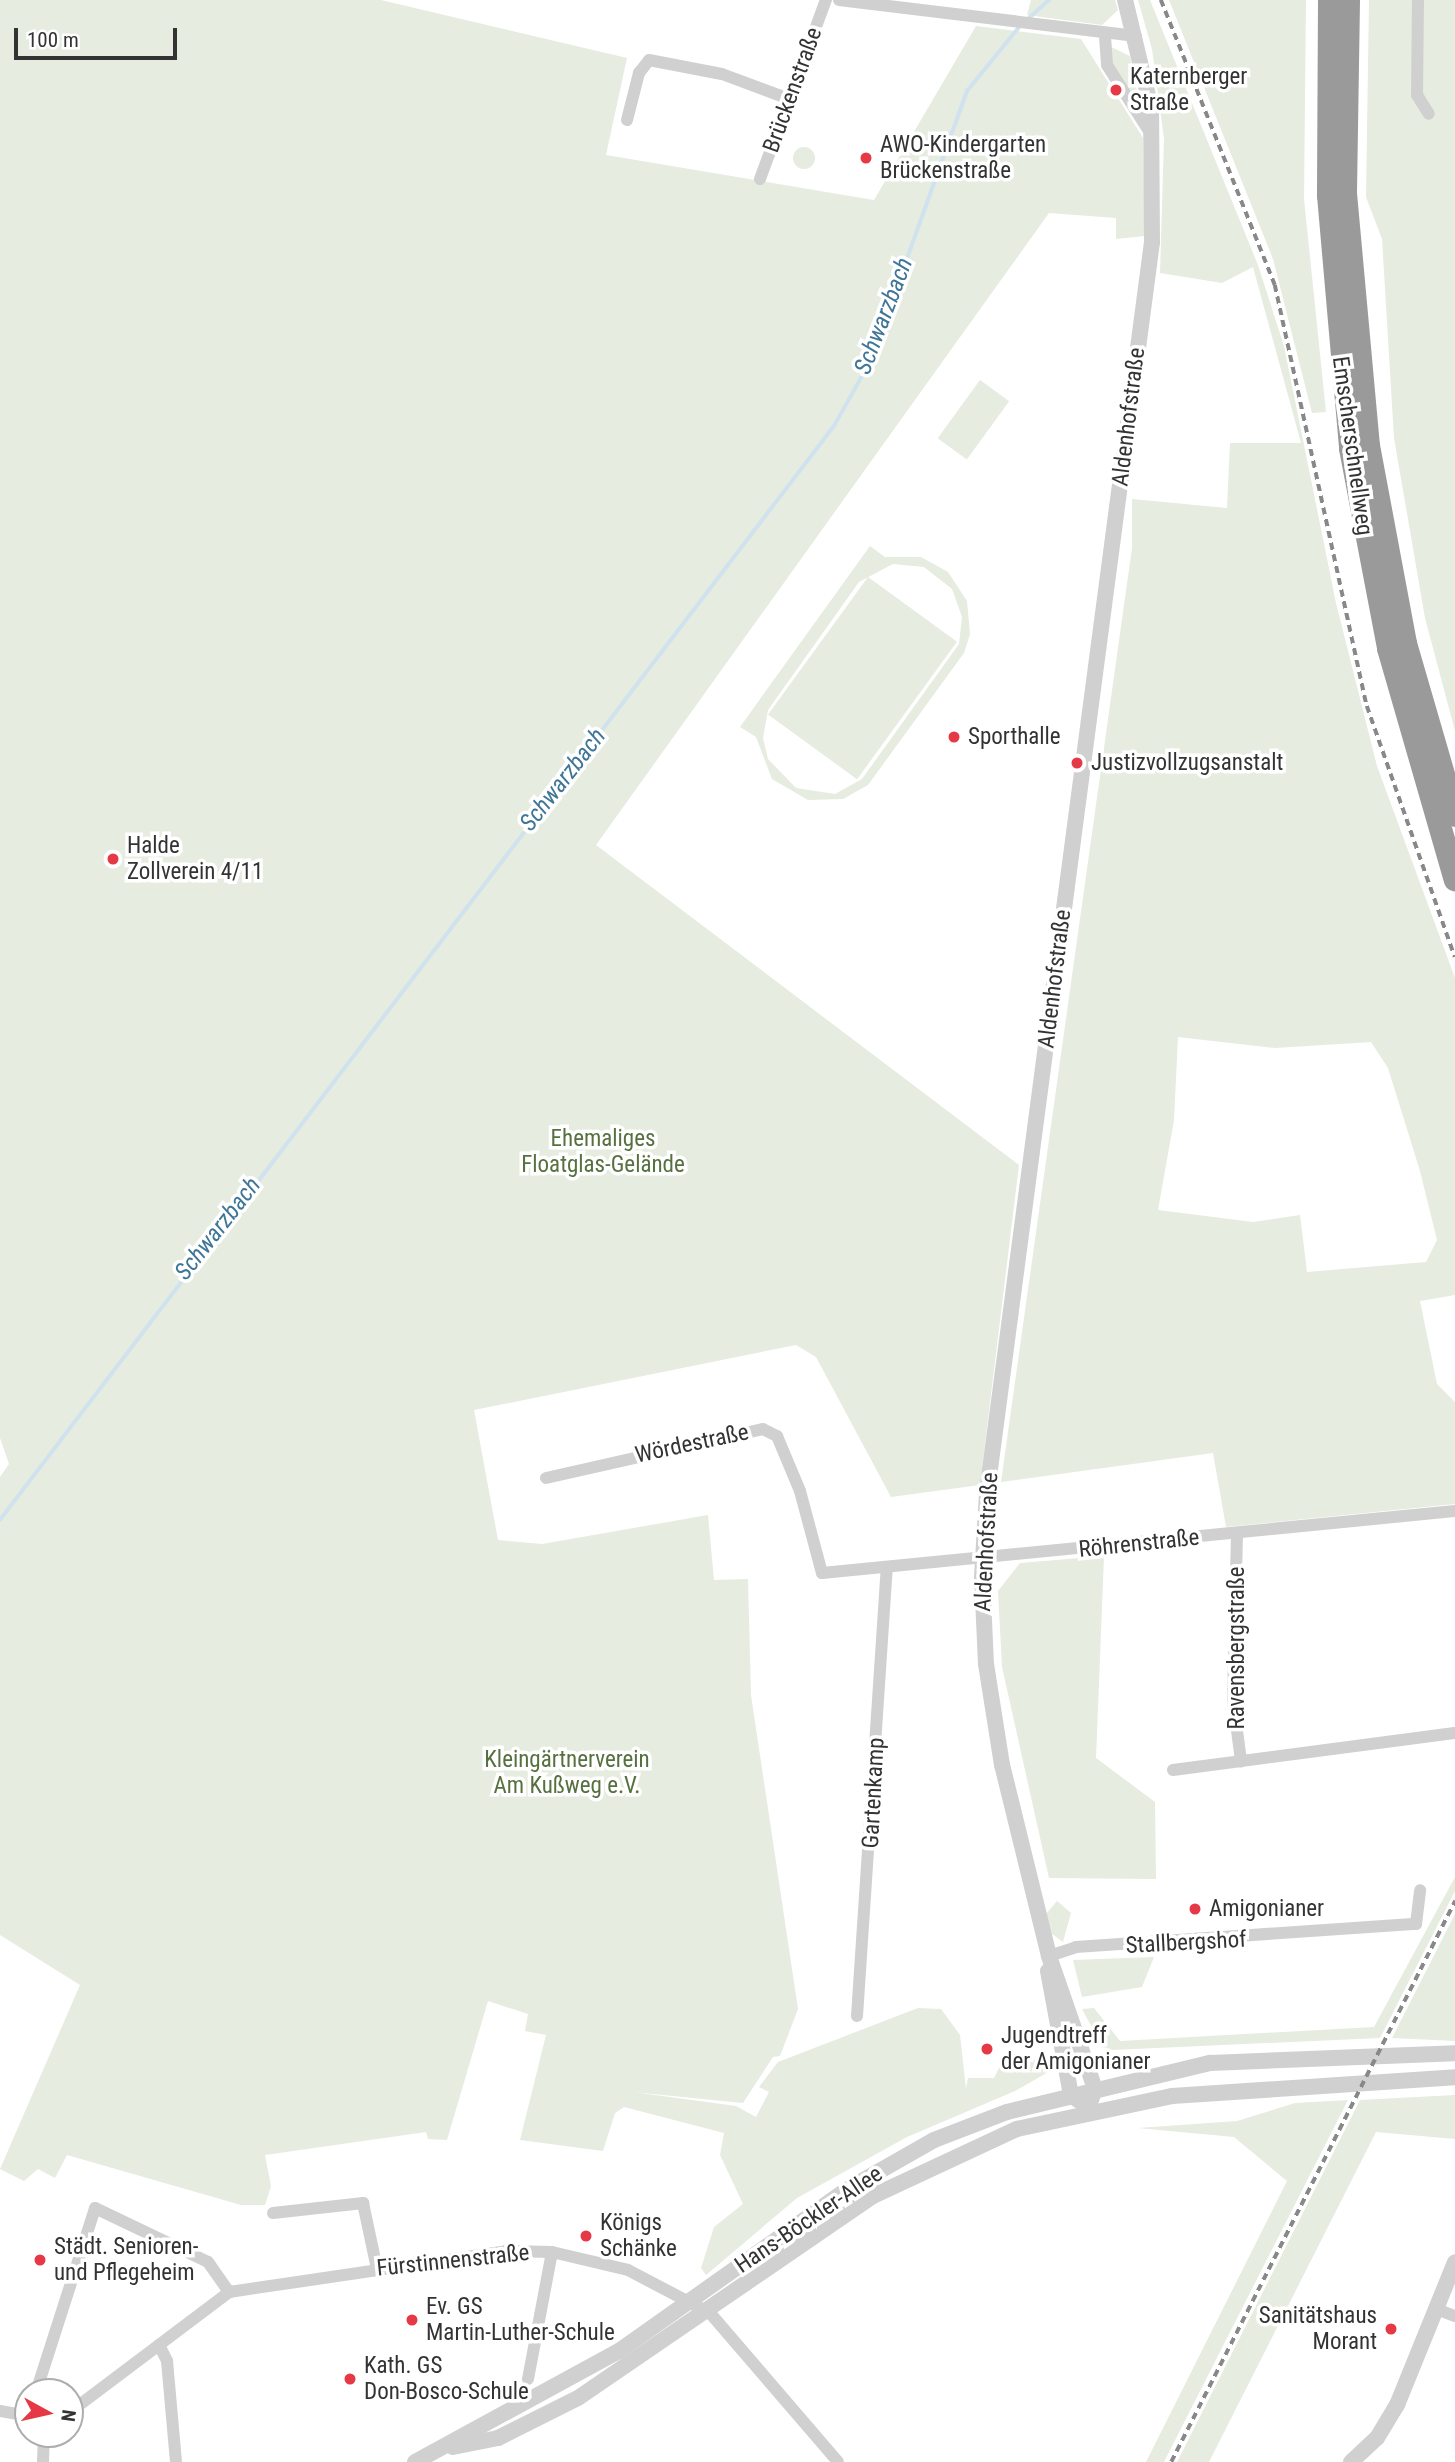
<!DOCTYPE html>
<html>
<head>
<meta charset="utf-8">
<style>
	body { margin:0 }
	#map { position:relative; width:1455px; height:2462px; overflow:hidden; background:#fff; font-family:"Roboto Condensed",sans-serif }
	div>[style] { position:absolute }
	.green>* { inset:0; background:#e6ecdf; transform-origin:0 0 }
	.round { border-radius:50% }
	.stream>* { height:3.5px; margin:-1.75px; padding:0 1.75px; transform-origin:1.75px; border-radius:1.75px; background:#cfe2ee }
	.minor>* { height:12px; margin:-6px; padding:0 6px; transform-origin:6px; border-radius:6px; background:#d0d0d0 }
	.tertiary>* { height:16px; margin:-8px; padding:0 8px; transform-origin:8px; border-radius:8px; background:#d0d0d0 }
	.motorway>* { height:23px; margin:-11.5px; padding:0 11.5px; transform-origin:11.5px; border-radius:11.5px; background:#9a9a9a }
	.rail>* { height:3.5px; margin-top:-1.75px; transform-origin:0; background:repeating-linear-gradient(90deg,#888 0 7px,transparent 0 12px) }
	.dots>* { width:19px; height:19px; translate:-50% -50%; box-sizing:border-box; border:4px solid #fff; border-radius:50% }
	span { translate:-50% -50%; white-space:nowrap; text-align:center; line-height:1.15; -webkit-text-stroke:7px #fff; paint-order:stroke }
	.poi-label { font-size:23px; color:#333 }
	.left { translate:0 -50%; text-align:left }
	.right { translate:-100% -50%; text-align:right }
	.street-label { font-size:23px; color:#333 }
	.park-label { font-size:23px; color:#56703f }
	.water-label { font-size:24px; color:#3f7597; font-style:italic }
	.north { position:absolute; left:14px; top:2378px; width:70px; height:70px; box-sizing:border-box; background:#fff; border:2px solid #adadad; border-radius:50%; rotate:98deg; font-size:19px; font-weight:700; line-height:28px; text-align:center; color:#333 }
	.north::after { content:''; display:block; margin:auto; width:24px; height:32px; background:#e63946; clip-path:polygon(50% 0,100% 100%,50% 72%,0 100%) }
	.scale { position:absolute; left:14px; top:28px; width:163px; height:32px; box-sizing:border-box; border:4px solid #333; border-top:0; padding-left:9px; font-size:21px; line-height:24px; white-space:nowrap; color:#333; -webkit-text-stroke:5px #fff; paint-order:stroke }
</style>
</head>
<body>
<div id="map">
	<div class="green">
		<div style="clip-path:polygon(0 0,381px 0,627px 58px,606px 155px,874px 200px,976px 26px,1081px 39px,1143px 138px,1145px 236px,1116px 239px,1116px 218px,1049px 213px,596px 845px,1019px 1165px,980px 1485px,891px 1497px,816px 1357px,796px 1345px,474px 1410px,498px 1540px,542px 1544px,708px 1515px,714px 1580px,748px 1579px,751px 1695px,798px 2009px,780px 2056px,773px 2057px,743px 2103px,633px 2092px,736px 2106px,756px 2117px,769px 2092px,759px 2087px,778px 2062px,918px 2008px,941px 2009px,960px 2035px,966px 2089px,968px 2078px,994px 2078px,1000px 2066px,1061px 2055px,1050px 2071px,1015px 2091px,907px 2137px,797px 2198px,706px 2275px,701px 2268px,714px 2227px,743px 2204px,720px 2155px,724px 2133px,624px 2107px,615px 2113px,603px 2151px,520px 2140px,546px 2035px,525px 2031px,528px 2014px,488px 2001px,447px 2140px,428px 2139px,426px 2132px,265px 2155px,271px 2186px,265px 2205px,241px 2205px,67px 2155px,55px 2178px,38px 2169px,24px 2181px,0 2169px,80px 1985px,0 1935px,0 1477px,9px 1464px,0 1438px)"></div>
		<div style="clip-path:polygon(1031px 0,1115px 0,1118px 10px,1102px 25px,1027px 15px)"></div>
		<div style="clip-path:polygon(evenodd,1138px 0,1150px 0,1258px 265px,1284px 346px,1336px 603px,1377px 766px,1455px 978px,1455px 1295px,1420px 1301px,1437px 1384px,1455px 1402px,1455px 1504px,1226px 1527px,1213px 1453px,1001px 1482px,1132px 548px,1132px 499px,1227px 508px,1230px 443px,1301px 443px,1253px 267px,1222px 283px,1160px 273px,1164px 139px,1152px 49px,1138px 0,1178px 1037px,1275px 1048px,1371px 1042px,1388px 1068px,1420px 1171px,1437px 1240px,1426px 1262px,1307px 1272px,1300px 1215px,1253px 1222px,1158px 1210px,1174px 1120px,1178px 1037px)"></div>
		<div style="clip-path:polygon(1169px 0,1306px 0,1304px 199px,1326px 412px,1312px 413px,1273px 259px)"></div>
		<div style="clip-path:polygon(1369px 0,1455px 0,1455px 731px,1425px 618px,1394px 438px,1382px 239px,1366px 197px)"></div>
		<div style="clip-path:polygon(1111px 47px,1130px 56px,1140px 107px,1111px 60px)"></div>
		<div class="round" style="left:793px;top:147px;width:22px;height:22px"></div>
		<div style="left:980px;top:380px;width:36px;height:72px;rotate:36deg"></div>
		<div style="clip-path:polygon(evenodd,870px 546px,885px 557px,921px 557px,948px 572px,967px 601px,970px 634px,964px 653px,868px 785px,843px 799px,808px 800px,772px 779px,756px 737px,740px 727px,870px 546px,893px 564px,924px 567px,952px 589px,962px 617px,959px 644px,862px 779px,835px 794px,796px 788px,768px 759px,763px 738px,768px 710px,859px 582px,893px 564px)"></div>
		<div style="left:868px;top:577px;width:110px;height:170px;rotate:36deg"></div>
		<div style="clip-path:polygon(1104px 1556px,1096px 1758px,1155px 1802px,1156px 1879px,1049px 1878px,1002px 1667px,998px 1591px,1020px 1563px)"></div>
		<div style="clip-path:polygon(1455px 1877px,1455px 1891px,1380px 2038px,1112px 2050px,1102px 2046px,1082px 2009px,1094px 2008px,1120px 2041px,1374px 2027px)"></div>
		<div style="clip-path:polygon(1057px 1901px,1071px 1913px,1063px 1942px,1052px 1934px,1046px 1914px)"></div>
		<div style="clip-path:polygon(1455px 1914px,1455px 2041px,1392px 2038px)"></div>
		<div style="clip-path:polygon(1154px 1957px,1142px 1987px,1082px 1997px,1073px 1960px)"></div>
		<div style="clip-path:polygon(1455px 2095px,1455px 2139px,1376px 2132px,1209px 2462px,1177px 2462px,1360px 2100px)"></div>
		<div style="clip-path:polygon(1348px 2100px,1164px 2462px,1146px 2462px,1287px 2181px,1234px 2137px,1138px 2128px,1237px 2121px,1295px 2103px)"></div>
	</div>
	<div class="stream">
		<div style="left:1028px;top:19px;width:28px;rotate:-42deg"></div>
		<div style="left:0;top:1520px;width:1376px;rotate:-52.68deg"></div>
		<div style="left:834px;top:426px;width:73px;rotate:-60.6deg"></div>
		<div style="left:870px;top:362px;width:288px;rotate:-70.3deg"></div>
		<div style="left:967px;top:91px;width:84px;rotate:-50.8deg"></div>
	</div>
	<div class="minor">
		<div style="left:839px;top:0;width:299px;rotate:6.9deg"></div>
		<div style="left:1418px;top:0;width:95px;rotate:90.6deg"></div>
		<div style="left:1417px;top:95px;width:22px;rotate:58deg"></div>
		<div style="left:1105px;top:36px;width:29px;rotate:86deg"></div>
		<div style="left:1107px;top:65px;width:82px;rotate:57.5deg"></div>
		<div style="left:627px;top:120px;width:49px;rotate:-75.7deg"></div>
		<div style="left:639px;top:73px;width:16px;rotate:-52deg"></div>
		<div style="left:649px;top:60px;width:74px;rotate:10.9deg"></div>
		<div style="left:722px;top:74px;width:72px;rotate:20.5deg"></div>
		<div style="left:760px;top:179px;width:191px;rotate:-69.8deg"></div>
		<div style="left:546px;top:1478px;width:222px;rotate:-12.7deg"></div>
		<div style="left:763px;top:1429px;width:16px;rotate:27deg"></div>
		<div style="left:777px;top:1436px;width:60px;rotate:67.3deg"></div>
		<div style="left:800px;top:1491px;width:85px;rotate:75deg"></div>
		<div style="left:822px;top:1573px;width:636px;rotate:-5.59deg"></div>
		<div style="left:1237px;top:1534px;width:166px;rotate:91.4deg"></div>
		<div style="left:1233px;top:1700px;width:62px;rotate:82.5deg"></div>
		<div style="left:1173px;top:1770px;width:284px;rotate:-7.5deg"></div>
		<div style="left:1049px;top:1956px;width:28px;rotate:-18deg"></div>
		<div style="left:1076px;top:1947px;width:341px;rotate:-3.9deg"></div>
		<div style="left:1416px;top:1924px;width:34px;rotate:-83deg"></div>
		<div style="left:857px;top:2016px;width:448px;rotate:-86.2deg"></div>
		<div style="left:273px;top:2213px;width:91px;rotate:-6.3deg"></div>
		<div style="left:363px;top:2203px;width:67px;rotate:78deg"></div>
		<div style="left:1439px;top:2310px;width:17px;rotate:21deg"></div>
		<div style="left:159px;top:2345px;width:18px;rotate:63deg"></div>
		<div style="left:167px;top:2361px;width:101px;rotate:84.9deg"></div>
		<div style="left:528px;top:2379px;width:129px;rotate:-79.3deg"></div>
		<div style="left:36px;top:2392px;width:193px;rotate:-72.2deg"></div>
		<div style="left:95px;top:2208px;width:125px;rotate:25.5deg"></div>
		<div style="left:208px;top:2262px;width:37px;rotate:55deg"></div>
		<div style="left:0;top:2411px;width:28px;rotate:10deg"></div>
		<div style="left:70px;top:2412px;width:199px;rotate:-37deg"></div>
		<div style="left:229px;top:2292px;width:280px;rotate:-8.4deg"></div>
		<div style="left:506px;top:2251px;width:46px;rotate:1.2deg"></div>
		<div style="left:552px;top:2252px;width:78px;rotate:13.3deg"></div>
		<div style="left:628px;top:2270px;width:93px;rotate:27.7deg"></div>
		<div style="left:710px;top:2313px;width:196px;rotate:49.3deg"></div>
		<div style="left:43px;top:2462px;width:28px;rotate:-88deg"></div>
	</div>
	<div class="tertiary">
		<div style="left:1048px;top:1971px;width:126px;rotate:79.5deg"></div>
		<div style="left:1071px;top:2095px;width:9px;rotate:36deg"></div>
		<div style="left:1088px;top:2109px;width:21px;rotate:-71deg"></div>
		<div style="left:1095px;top:2089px;width:141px;rotate:-109.1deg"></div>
		<div style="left:1049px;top:1956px;width:197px;rotate:-103.8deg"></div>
		<div style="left:1002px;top:1765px;width:102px;rotate:-99deg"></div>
		<div style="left:986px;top:1664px;width:87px;rotate:-92.6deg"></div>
		<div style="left:982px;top:1577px;width:85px;rotate:-86.6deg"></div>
		<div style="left:987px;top:1492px;width:1261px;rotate:-82.48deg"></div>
		<div style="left:1152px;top:242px;width:134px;rotate:-90.4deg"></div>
		<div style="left:1151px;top:108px;width:111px;rotate:-103.5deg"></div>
		<div style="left:453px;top:2447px;width:46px;rotate:-11.3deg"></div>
		<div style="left:498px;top:2438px;width:89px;rotate:-26.6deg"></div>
		<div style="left:578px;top:2398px;width:358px;rotate:-34.4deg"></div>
		<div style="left:873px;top:2196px;width:159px;rotate:-25deg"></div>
		<div style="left:1017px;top:2129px;width:158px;rotate:-12deg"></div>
		<div style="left:1172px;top:2096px;width:284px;rotate:-3.8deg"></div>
		<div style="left:415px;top:2462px;width:232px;rotate:-28.6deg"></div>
		<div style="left:619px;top:2351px;width:281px;rotate:-35.3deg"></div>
		<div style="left:848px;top:2189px;width:99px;rotate:-29.7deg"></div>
		<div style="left:934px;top:2140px;width:78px;rotate:-21deg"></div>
		<div style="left:1007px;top:2112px;width:209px;rotate:-13.6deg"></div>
		<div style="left:1210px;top:2063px;width:245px;rotate:-2.3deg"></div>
		<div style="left:1351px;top:2462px;width:35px;rotate:-43deg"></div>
		<div style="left:1377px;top:2438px;width:39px;rotate:-59deg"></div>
		<div style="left:1397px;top:2405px;width:154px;rotate:-67.9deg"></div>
	</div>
	<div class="motorway">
		<div style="left:1329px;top:0;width:195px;rotate:90.3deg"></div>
		<div style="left:1328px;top:195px;width:254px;rotate:85deg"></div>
		<div style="left:1350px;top:448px;width:204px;rotate:79.2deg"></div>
		<div style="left:1388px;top:648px;width:241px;rotate:73.9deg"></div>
		<div style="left:1348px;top:0;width:193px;rotate:90.9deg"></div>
		<div style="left:1345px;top:193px;width:253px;rotate:84.8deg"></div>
		<div style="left:1368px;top:445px;width:201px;rotate:79.4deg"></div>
		<div style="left:1405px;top:643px;width:179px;rotate:73.8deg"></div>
	</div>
	<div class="rail">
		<div style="left:1161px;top:0;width:307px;rotate:68.2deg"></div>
		<div style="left:1275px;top:285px;width:431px;rotate:77.7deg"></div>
		<div style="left:1367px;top:706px;width:266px;rotate:70.7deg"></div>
		<div style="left:1171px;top:2462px;width:629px;rotate:-63.15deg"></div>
	</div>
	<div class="dots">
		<div style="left:1116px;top:90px;background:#e63946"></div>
		<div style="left:866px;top:158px;background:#e63946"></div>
		<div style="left:954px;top:737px;background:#e63946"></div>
		<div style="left:1077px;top:763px;background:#e63946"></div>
		<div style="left:113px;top:859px;background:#e63946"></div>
		<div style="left:1195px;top:1909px;background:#e63946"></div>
		<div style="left:987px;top:2049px;background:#e63946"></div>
		<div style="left:586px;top:2236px;background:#e63946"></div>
		<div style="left:40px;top:2260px;background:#e63946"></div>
		<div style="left:412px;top:2320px;background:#e63946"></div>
		<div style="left:1391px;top:2329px;background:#e63946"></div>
		<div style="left:350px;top:2379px;background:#e63946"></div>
	</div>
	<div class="poi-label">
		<span class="left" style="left:1130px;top:90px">Katernberger<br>Straße</span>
		<span class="left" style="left:880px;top:158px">AWO-Kindergarten<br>Brückenstraße</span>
		<span class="left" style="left:968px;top:737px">Sporthalle</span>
		<span class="left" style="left:1091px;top:763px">Justizvollzugsanstalt</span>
		<span class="left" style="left:127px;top:859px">Halde<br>Zollverein 4/11</span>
		<span class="left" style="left:1209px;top:1909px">Amigonianer</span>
		<span class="left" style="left:1001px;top:2049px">Jugendtreff<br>der Amigonianer</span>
		<span class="left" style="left:600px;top:2236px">Königs<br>Schänke</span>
		<span class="left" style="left:54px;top:2260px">Städt. Senioren-<br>und Pflegeheim</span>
		<span class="left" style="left:426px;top:2320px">Ev. GS<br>Martin-Luther-Schule</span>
		<span class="right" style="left:1377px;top:2329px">Sanitätshaus<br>Morant</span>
		<span class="left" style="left:364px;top:2379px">Kath. GS<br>Don-Bosco-Schule</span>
	</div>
	<div class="street-label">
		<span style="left:793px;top:90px;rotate:-70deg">Brückenstraße</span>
		<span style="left:1129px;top:417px;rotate:-83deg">Aldenhofstraße</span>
		<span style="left:1352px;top:446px;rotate:82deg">Emscherschnellweg</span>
		<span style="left:1055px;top:979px;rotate:-83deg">Aldenhofstraße</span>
		<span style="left:692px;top:1444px;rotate:-12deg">Wördestraße</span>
		<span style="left:987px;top:1542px;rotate:-87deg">Aldenhofstraße</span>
		<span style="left:1139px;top:1544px;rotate:-6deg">Röhrenstraße</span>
		<span style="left:1237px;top:1648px;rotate:-90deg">Ravensbergstraße</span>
		<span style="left:874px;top:1793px;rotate:-87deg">Gartenkamp</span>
		<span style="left:1186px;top:1943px;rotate:-3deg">Stallbergshof</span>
		<span style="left:809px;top:2220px;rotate:-34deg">Hans-Böckler-Allee</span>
		<span style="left:453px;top:2261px;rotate:-6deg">Fürstinnenstraße</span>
	</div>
	<div class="park-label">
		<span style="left:603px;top:1152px">Ehemaliges<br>Floatglas-Gelände</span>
		<span style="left:567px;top:1773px">Kleingärtnerverein<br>Am Kußweg e.V.</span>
	</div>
	<div class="water-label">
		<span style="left:884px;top:316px;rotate:-69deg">Schwarzbach</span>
		<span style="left:563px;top:780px;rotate:-52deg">Schwarzbach</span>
		<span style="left:218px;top:1229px;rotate:-52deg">Schwarzbach</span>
	</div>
	<div class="north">N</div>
	<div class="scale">100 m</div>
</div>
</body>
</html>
